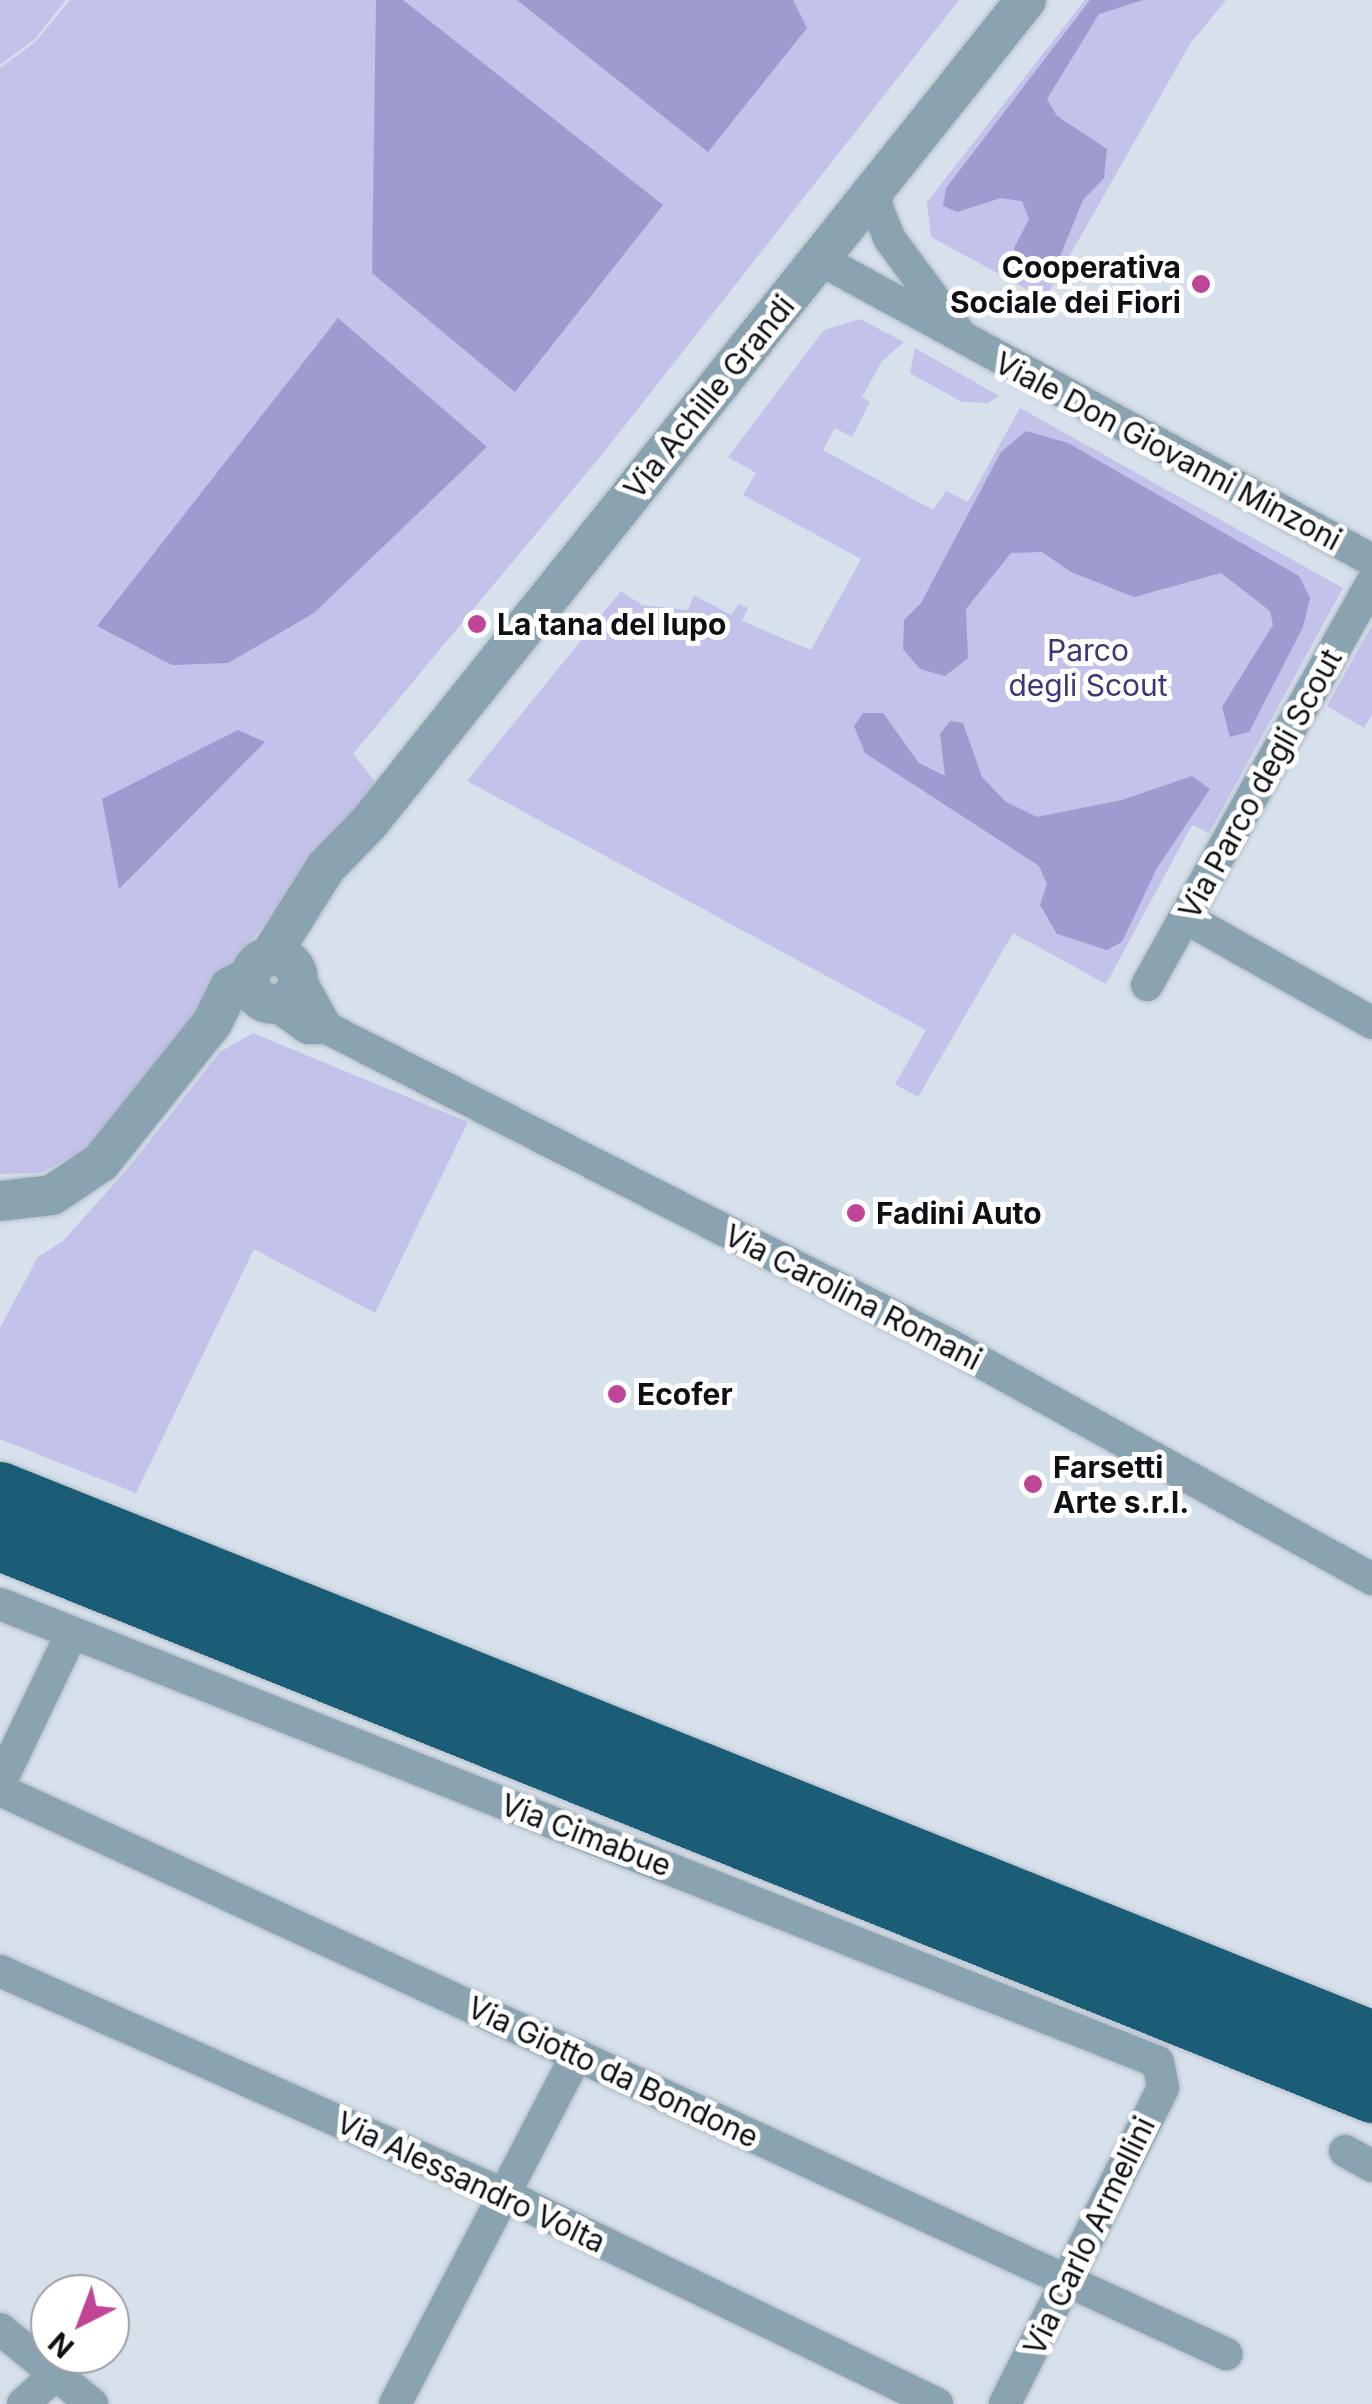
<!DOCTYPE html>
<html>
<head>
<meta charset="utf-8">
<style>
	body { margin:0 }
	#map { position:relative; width:1372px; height:2404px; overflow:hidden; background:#d6e1ec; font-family:Inter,sans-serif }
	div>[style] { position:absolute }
	.green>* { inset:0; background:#c3c2ea }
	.forest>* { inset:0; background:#9d9bd0 }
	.roads { filter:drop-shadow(0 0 2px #b2bbc5) drop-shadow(0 0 2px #b2bbc5) }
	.minor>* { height:32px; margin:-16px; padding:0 16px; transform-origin:16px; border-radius:16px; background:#89a3b0 }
	.tertiary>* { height:40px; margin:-20px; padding:0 20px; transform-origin:20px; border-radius:20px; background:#89a3b0 }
	.tertiary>.ring { margin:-20px; padding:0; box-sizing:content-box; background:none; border:40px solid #89a3b0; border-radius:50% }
	.motorway>* { height:55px; margin:-27.5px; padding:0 27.5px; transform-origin:27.5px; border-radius:27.5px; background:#1b5d76 }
	.dots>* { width:28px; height:28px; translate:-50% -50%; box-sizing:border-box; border:5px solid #fff; border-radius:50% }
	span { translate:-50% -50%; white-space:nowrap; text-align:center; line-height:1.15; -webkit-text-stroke:10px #fff; paint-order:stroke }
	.poi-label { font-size:30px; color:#0d1014; font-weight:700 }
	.right { translate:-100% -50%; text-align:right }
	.left { translate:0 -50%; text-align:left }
	.street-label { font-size:30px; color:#0d1014 }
	.park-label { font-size:30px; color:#3d3576 }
	.north { position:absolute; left:30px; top:2274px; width:100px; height:100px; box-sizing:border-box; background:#fff; border:2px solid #9e9fa1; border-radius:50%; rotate:222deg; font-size:28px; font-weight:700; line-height:40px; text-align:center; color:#0d1014 }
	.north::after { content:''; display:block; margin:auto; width:35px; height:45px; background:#bf4597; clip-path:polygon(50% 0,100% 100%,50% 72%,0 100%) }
</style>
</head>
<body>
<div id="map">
	<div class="green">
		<div style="clip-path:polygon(0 0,66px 0,34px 40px,0 65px)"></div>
		<div style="clip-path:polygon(70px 0,959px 0,604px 452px,353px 754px,376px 783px,88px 1148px,41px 1173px,0 1174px,0 68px,35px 42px)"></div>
		<div style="clip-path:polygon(1085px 0,1226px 0,1190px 44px,1045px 299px,931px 237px,927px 202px)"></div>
		<div style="clip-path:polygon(860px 319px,904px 342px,882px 361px,862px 397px,870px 402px,852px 437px,835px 428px,823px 450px,933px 510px,946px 491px,968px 502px,1020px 408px,1343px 588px,1209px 833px,1192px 825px,1106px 984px,1013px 933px,918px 1097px,895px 1084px,926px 1030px,467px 781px,621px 591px,642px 605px,688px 610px,694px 595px,731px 615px,739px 604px,748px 608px,742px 621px,811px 650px,861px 559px,743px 495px,756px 473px,728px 457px,824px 330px)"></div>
		<div style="clip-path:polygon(915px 348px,999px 396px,988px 403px,962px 402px,910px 373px)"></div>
		<div style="clip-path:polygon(1372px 625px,1372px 714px,1364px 728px,1327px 706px)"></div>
		<div style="clip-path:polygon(253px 1033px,468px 1122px,375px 1313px,254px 1249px,136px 1493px,0 1439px,0 1328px,38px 1257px,63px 1241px,129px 1167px,220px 1052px)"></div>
	</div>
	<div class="forest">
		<div style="clip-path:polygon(376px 0,403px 0,663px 205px,515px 392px,372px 273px)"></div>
		<div style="clip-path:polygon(517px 0,793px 0,807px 28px,708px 152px)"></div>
		<div style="clip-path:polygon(1090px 0,1143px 0,1099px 14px,1047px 99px,1057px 116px,1107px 149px,1104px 178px,1083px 200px,1054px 271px,1038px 279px,1026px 276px,1014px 248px,1029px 219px,1022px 201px,1001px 198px,957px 212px,943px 206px,946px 188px)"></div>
		<div style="clip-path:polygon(338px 318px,487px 447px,314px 613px,228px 663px,172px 665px,97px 626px)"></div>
		<div style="clip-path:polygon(1026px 431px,1068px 443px,1299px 576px,1310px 598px,1303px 627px,1249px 732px,1230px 737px,1222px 707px,1273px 625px,1270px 611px,1221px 573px,1134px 597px,1071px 572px,1042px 552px,1011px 553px,966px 609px,968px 658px,945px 676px,920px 669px,903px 649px,904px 620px,921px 603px,1001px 452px)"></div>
		<div style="clip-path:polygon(863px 713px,883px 713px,919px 763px,945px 776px,940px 734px,950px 721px,963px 723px,982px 777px,1006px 802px,1037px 817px,1122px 800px,1192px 776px,1210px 789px,1157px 868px,1122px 942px,1107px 950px,1057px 934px,1040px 905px,1047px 884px,1039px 866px,865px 753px,854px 726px)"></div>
		<div style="clip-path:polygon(238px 730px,265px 742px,119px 889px,102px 799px)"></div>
	</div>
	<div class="roads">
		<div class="minor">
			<div style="left:879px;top:185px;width:20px;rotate:99deg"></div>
			<div style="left:876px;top:205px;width:35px;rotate:68deg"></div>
			<div style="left:889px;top:238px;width:118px;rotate:53.6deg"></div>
			<div style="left:819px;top:259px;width:630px;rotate:28.56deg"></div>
			<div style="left:1186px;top:918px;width:214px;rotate:29.4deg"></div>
			<div style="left:299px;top:978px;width:57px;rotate:60.8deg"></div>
			<div style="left:1147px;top:985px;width:461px;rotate:-60.8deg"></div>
			<div style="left:274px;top:1004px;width:42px;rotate:35.2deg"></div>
			<div style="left:308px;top:1028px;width:19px"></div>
			<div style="left:327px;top:1028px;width:699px;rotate:26.97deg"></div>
			<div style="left:950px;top:1345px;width:483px;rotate:29deg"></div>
			<div style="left:0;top:1604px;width:1245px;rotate:21.58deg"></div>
			<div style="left:1158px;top:2062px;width:26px;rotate:79deg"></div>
			<div style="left:1163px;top:2088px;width:353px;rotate:116.6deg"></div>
			<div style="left:0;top:1783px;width:166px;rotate:-64.4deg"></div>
			<div style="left:0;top:1790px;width:1350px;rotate:24.7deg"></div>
			<div style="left:0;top:1971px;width:552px;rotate:23.92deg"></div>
			<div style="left:505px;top:2195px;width:480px;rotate:25.8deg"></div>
			<div style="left:1345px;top:2151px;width:31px;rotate:29deg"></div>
			<div style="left:0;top:2329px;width:119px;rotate:39.2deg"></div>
			<div style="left:23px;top:2404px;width:45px;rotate:-42.3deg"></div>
			<div style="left:395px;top:2404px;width:394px;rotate:-62.5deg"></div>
		</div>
		<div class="tertiary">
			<div style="left:270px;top:956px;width:105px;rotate:-57.8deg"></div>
			<div style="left:326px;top:867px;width:60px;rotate:-45.7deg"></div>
			<div style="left:368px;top:824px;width:1054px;rotate:-51.39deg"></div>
			<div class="ring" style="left:250px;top:956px;width:8px;height:8px"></div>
			<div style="left:0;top:1201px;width:52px;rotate:-6.6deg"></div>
			<div style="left:52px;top:1195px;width:59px;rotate:-34deg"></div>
			<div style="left:101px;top:1162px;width:178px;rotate:-51.4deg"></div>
			<div style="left:212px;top:1023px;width:40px;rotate:-63.4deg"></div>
			<div style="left:230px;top:987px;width:22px;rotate:-27deg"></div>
		</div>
		<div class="motorway">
			<div style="left:0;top:1489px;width:1478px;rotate:21.81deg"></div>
			<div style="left:0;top:1543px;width:1479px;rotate:21.92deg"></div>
		</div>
	</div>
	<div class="dots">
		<div style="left:1201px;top:284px;background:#bf4597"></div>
		<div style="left:477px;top:624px;background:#bf4597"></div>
		<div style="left:856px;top:1213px;background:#bf4597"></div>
		<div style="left:617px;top:1394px;background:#bf4597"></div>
		<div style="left:1033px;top:1484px;background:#bf4597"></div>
	</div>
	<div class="poi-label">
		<span class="right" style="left:1181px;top:284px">Cooperativa<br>Sociale dei Fiori</span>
		<span class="left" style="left:497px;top:624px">La tana del lupo</span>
		<span class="left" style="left:876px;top:1213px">Fadini Auto</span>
		<span class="left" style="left:637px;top:1394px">Ecofer</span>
		<span class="left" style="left:1053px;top:1484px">Farsetti<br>Arte s.r.l.</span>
	</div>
	<div class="street-label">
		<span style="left:709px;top:397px;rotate:-51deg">Via Achille Grandi</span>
		<span style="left:1168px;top:451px;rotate:28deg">Viale Don Giovanni Minzoni</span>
		<span style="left:1260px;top:784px;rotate:-61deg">Via Parco degli Scout</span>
		<span style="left:853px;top:1297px;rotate:27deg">Via Carolina Romani</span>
		<span style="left:586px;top:1835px;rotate:21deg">Via Cimabue</span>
		<span style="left:613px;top:2072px;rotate:25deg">Via Giotto da Bondone</span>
		<span style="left:471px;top:2182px;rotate:25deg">Via Alessandro Volta</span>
		<span style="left:1089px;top:2236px;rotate:-64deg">Via Carlo Armellini</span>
	</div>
	<div class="park-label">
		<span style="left:1088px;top:667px">Parco<br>degli Scout</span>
	</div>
	<div class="north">N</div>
</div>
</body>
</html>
